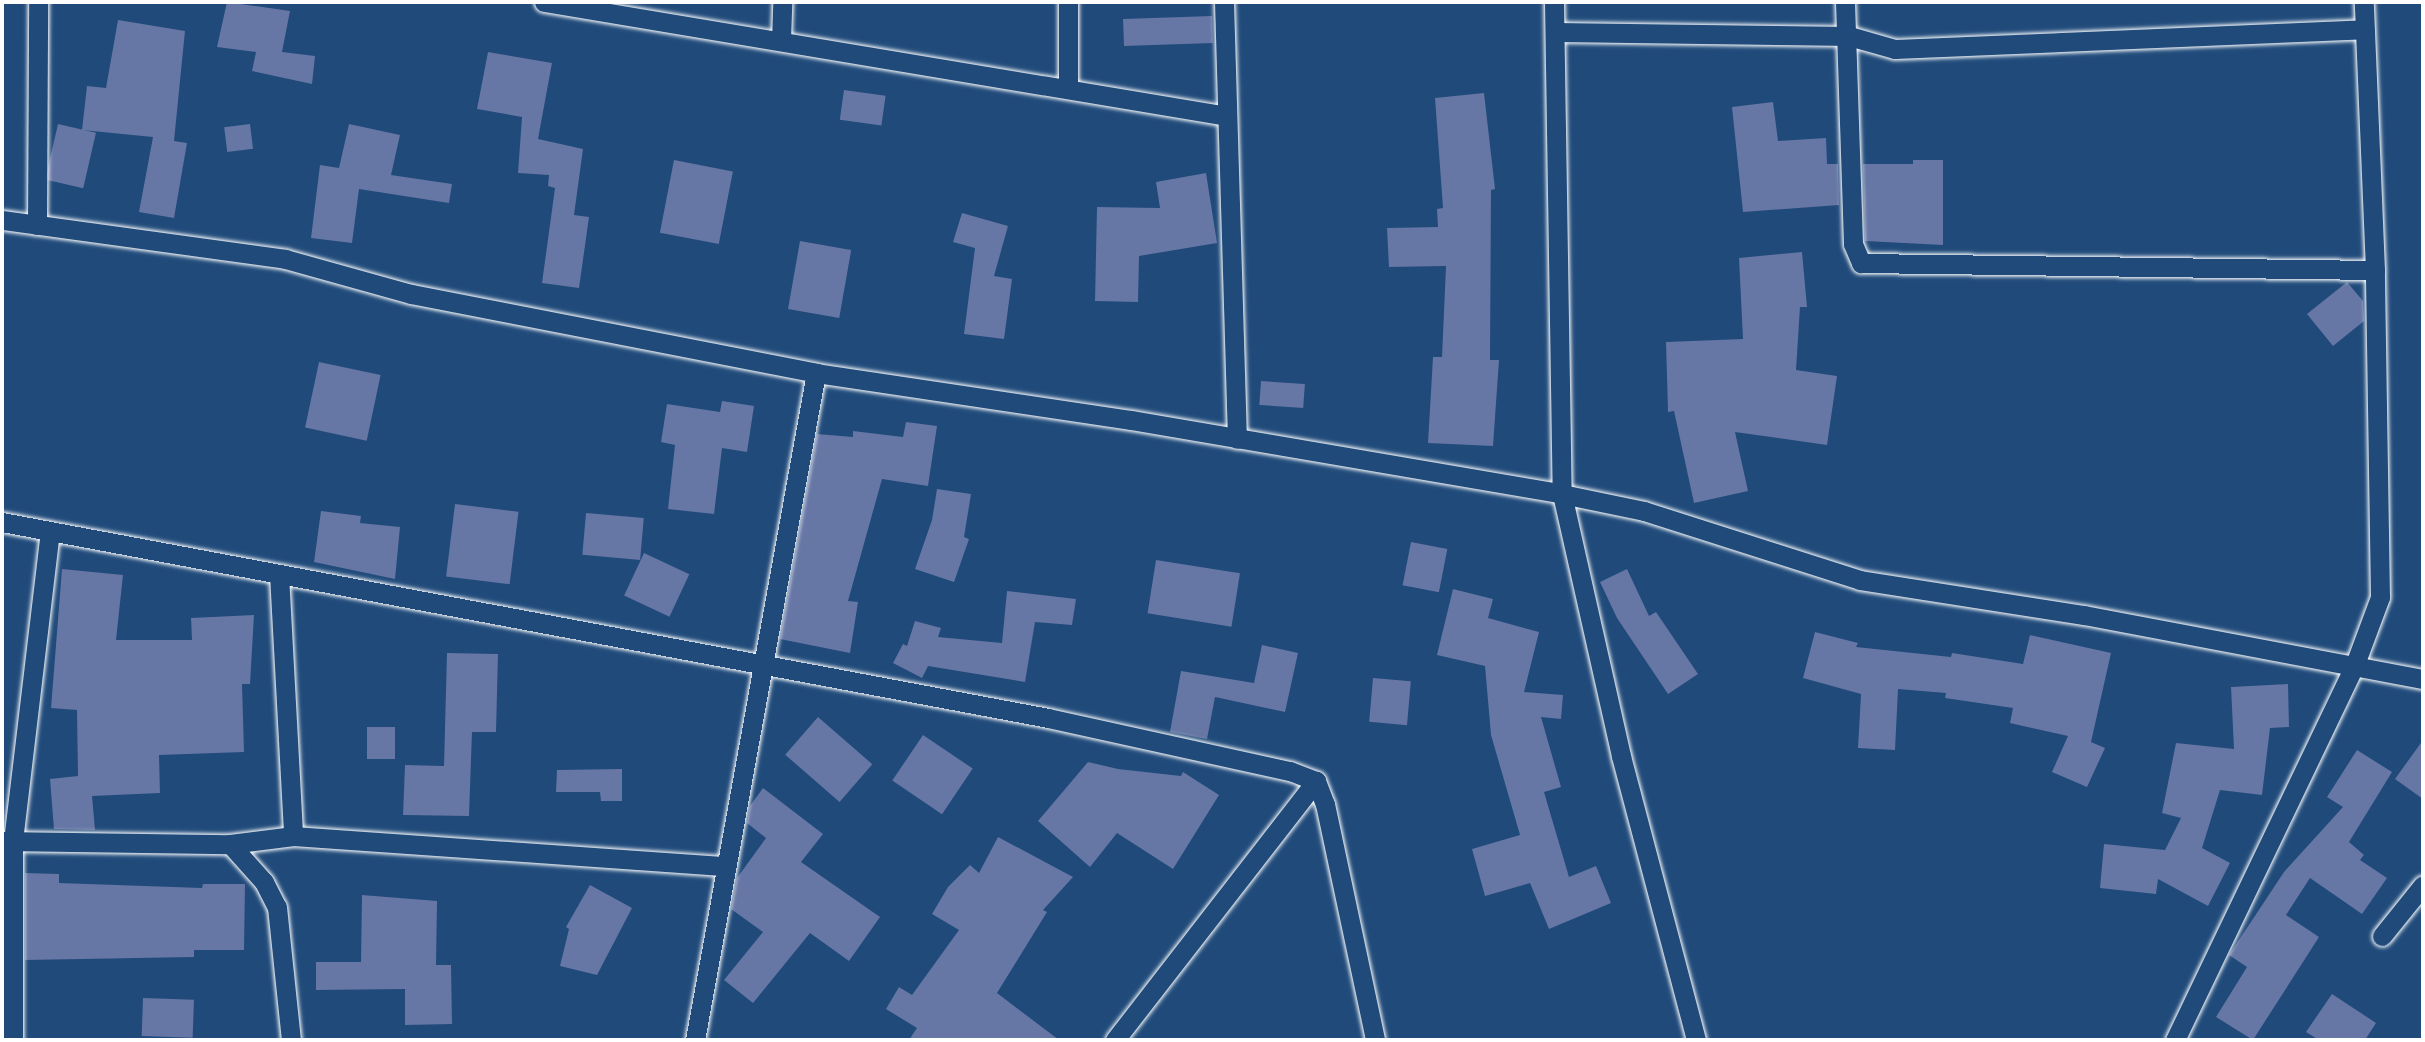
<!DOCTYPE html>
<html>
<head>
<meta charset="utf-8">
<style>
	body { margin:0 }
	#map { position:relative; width:2425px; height:1042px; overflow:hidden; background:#1f4a7a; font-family:Itim,sans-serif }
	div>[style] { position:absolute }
	.building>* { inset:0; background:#6676a5; transform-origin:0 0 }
	.roads { filter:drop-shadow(0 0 2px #fff) drop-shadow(0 0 2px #fff) }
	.street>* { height:19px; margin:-9.5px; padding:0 9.5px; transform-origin:9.5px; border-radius:9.5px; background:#1f4a7a }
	span { translate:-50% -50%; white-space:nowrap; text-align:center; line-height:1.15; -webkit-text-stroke:6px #1f4a7a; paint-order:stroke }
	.frame { position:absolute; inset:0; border:4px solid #fff; pointer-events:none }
</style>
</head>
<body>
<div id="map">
	<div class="building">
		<div style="clip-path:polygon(227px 2px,290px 11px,282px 52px,315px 56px,312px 84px,252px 71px,256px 52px,217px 47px)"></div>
		<div style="left:1212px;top:16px;width:27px;height:89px;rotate:88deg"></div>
		<div style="clip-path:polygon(118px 20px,185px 31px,174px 141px,187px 143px,174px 218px,139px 212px,153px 137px,82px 130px,87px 86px,106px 88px)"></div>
		<div style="clip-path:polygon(488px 52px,552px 63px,538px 139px,583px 149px,574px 215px,589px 217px,579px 288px,542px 283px,555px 188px,548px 186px,549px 175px,518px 173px,522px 117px,477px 109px)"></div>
		<div style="left:844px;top:90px;width:42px;height:30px;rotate:8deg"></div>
		<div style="clip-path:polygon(1484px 93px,1495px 189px,1491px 190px,1490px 360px,1499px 360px,1493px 446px,1428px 443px,1433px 357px,1442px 357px,1446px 266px,1389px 267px,1387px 228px,1438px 227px,1437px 209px,1443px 208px,1435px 98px)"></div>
		<div style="clip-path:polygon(1773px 102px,1778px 141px,1826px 138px,1827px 164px,1838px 164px,1839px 205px,1743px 212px,1732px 107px)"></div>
		<div style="left:58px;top:124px;width:39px;height:57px;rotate:13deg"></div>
		<div style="left:250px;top:124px;width:25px;height:26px;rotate:83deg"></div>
		<div style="clip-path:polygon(349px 124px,400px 135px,391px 175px,452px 184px,449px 203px,359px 189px,352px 243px,311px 238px,320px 165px,339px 168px)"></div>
		<div style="left:674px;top:160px;width:60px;height:74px;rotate:11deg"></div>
		<div style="clip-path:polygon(1913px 160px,1943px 160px,1943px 245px,1865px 241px,1863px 164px,1913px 164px)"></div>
		<div style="clip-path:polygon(1206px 173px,1217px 243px,1139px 256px,1138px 302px,1095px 301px,1097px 207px,1160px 208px,1156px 182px)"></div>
		<div style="clip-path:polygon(962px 213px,1008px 226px,994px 276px,1012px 279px,1004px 339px,964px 334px,975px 248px,953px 242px)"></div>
		<div style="left:800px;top:241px;width:52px;height:69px;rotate:10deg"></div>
		<div style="clip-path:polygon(1802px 252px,1807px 307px,1800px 307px,1796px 370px,1837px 376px,1827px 445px,1735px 432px,1748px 491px,1694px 503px,1674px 411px,1668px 412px,1666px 342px,1743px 339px,1739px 258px)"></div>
		<div style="clip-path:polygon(2347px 282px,2363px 301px,2364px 321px,2333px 346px,2307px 314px)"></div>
		<div style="left:319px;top:362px;width:63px;height:67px;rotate:12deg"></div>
		<div style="left:1261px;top:381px;width:44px;height:24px;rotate:4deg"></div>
		<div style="clip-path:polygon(722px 401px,754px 406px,747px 452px,722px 448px,714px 514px,668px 509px,675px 445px,661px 442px,667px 404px,720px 412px)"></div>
		<div style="clip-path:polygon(906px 422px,937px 426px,928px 486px,882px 479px,848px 601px,858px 602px,850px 653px,780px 639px,817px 434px,853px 437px,853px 431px,903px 437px)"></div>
		<div style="clip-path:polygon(937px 489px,971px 494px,964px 537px,969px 539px,954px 582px,915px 569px,932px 520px)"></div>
		<div style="left:455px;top:504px;width:64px;height:73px;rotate:7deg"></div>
		<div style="clip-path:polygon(321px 511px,361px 516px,360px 523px,400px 527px,395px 579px,314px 562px)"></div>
		<div style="left:586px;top:513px;width:58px;height:42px;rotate:5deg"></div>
		<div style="left:1411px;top:542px;width:37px;height:44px;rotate:11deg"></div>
		<div style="left:644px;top:553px;width:50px;height:47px;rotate:25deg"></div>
		<div style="left:1156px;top:560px;width:85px;height:54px;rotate:9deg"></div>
		<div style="clip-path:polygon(62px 569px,123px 575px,116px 640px,192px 640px,191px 618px,254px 615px,250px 684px,242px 684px,244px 752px,159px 755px,160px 793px,92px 796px,95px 830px,54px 829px,50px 779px,78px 776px,77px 710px,51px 708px)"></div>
		<div style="clip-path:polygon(1627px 569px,1649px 616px,1656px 612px,1698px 674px,1668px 694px,1617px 618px,1600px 582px)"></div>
		<div style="clip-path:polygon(1453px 589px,1493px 599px,1488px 618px,1539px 632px,1524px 692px,1563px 695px,1561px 719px,1541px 717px,1561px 787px,1544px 792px,1569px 877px,1596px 866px,1611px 903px,1549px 929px,1530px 883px,1485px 896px,1472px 849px,1520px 835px,1491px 735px,1485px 666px,1437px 655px)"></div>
		<div style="clip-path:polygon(1007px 591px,1076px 599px,1072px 625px,1035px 622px,1025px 682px,928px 666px,922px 678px,893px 663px,903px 644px,907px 646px,915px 621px,941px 628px,938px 637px,1002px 643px)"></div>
		<div style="clip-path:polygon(1815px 632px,1858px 643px,1856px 647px,1951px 657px,1952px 653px,2023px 664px,2030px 635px,2111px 653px,2091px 742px,2105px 748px,2087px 787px,2052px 772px,2068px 736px,2010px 723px,2013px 708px,1945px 698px,1946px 693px,1898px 689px,1895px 750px,1858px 748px,1861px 694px,1803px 678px)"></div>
		<div style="clip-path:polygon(1262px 645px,1298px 653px,1285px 712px,1215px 697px,1207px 739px,1170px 732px,1181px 671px,1254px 683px)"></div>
		<div style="clip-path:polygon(447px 653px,498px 654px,496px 732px,472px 732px,469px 816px,403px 815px,405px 765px,444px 766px)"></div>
		<div style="left:1373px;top:678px;width:38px;height:44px;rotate:5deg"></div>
		<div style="clip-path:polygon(2288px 684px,2289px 727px,2270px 728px,2262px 795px,2220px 790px,2202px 848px,2230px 863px,2208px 906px,2158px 879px,2156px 894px,2100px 888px,2104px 844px,2165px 850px,2181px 818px,2162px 813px,2176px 743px,2234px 749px,2231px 687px)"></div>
		<div style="left:818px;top:717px;width:72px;height:50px;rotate:41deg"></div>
		<div style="left:367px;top:727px;width:28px;height:32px"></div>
		<div style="left:923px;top:735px;width:60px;height:55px;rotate:34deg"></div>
		<div style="clip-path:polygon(2423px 740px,2423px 799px,2395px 779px)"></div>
		<div style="clip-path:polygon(2357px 750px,2392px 772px,2349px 842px,2364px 855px,2360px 860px,2387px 878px,2362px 914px,2310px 878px,2286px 915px,2319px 937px,2253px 1040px,2216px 1017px,2247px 967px,2229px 955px,2284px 872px,2343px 807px,2327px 797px)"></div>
		<div style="clip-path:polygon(1088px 762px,1118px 769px,1181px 776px,1183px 772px,1219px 795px,1173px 869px,1117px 833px,1090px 867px,1038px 821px)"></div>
		<div style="clip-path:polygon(622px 769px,622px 801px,601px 801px,600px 792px,556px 792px,557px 770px)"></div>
		<div style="clip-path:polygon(763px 788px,823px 834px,801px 862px,880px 917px,849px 961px,810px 933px,753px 1003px,724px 980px,763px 932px,731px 909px,737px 878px,766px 838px,747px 823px,750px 806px)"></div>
		<div style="clip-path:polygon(998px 837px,1073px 877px,1043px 910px,1047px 912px,997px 993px,1059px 1040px,909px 1040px,917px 1028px,886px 1009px,899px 987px,912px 995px,959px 930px,932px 914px,948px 887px,970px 865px,979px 873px)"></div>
		<div style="clip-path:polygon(25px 873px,59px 874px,59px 883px,202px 888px,203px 884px,245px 884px,244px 950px,194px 950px,194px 957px,25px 960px)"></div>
		<div style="clip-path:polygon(590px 885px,632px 908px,597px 975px,560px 966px,569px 929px,566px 927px)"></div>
		<div style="clip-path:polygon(362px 895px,437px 901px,436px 965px,451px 965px,452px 1024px,405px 1025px,405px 989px,316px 990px,316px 962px,361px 962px)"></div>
		<div style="clip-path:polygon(2332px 994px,2376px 1023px,2365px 1040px,2319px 1040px,2306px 1032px)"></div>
		<div style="left:143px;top:998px;width:51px;height:38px;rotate:2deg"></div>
	</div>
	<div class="roads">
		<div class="street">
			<div style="left:544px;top:2px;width:692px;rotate:9.48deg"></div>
			<div style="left:1224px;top:2px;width:437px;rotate:88.3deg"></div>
			<div style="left:1554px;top:2px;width:492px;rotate:89.1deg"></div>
			<div style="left:1562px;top:494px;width:269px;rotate:77.3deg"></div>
			<div style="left:1621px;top:756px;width:294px;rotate:75.2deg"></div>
			<div style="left:1845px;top:2px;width:242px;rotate:88.1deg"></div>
			<div style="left:1853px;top:244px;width:21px;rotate:67deg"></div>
			<div style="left:1861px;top:263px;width:514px;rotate:0.78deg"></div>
			<div style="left:1556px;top:32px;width:293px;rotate:0.8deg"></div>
			<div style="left:1849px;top:36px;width:48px;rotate:15.8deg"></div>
			<div style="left:1895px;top:49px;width:470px;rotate:-2.4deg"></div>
			<div style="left:781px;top:40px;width:38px;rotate:-88deg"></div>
			<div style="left:1068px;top:88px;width:86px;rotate:-90deg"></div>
			<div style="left:2px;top:220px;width:286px;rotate:7.8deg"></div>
			<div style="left:285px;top:259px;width:131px;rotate:15.5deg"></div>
			<div style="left:411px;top:294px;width:413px;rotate:11deg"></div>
			<div style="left:816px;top:373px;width:318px;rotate:8.5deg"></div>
			<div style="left:1131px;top:420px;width:437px;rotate:9.7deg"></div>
			<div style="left:1562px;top:494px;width:84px;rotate:11.7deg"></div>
			<div style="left:1644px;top:511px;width:227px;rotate:17.7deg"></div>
			<div style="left:1860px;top:580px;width:227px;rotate:8.9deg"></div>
			<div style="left:2084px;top:615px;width:345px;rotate:10.7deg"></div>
			<div style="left:37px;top:225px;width:223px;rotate:-89.7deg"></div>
			<div style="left:2px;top:522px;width:1064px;rotate:10.61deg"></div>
			<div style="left:1048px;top:718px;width:248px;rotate:12.4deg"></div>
			<div style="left:1290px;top:771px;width:28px;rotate:21deg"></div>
			<div style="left:1316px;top:781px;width:25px;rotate:69deg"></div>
			<div style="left:1325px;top:804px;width:241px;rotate:78deg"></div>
			<div style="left:279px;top:574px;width:262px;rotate:86.9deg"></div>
			<div style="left:2px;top:841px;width:228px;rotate:0.8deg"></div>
			<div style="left:230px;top:844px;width:64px;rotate:-7.2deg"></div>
			<div style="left:293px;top:836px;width:434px;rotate:4deg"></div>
			<div style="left:230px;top:844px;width:51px;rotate:48.2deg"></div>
			<div style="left:264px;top:882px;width:28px;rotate:63deg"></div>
			<div style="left:277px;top:907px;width:134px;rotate:84deg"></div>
			<div style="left:2382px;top:936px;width:65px;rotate:-51.2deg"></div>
			<div style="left:13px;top:1040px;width:199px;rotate:-90deg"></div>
			<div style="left:13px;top:841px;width:312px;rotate:-83.2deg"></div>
			<div style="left:695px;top:1040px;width:678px;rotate:-79.72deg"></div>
			<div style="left:1115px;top:1040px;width:328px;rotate:-52.2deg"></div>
			<div style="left:2175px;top:1040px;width:414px;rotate:-64.4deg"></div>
			<div style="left:2354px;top:667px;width:75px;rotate:-69.6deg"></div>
			<div style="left:2380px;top:597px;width:327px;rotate:-90.9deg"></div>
			<div style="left:2375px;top:270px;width:268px;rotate:-92.4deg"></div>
		</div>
	</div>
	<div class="frame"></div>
</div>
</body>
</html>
